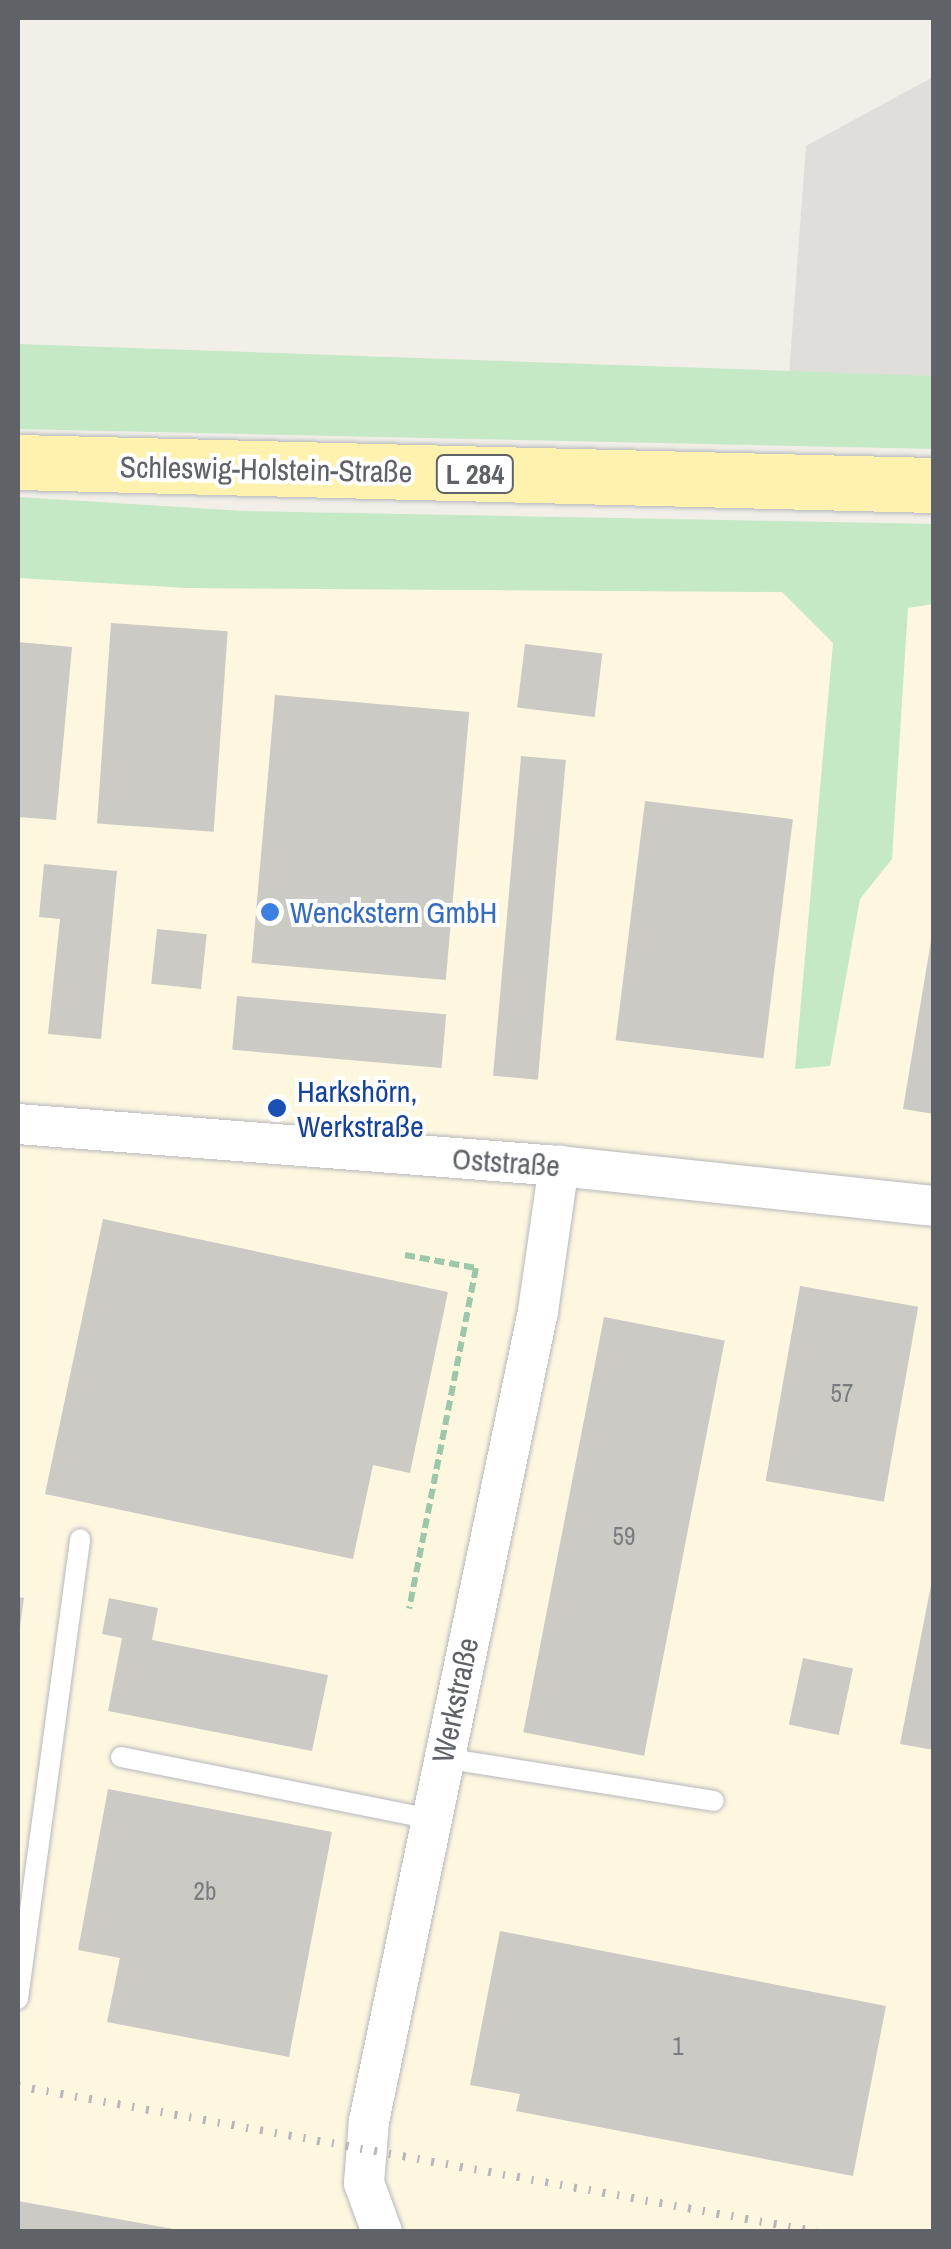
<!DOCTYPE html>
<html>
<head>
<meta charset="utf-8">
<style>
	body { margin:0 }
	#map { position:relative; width:951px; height:2249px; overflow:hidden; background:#f1efe8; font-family:"Archivo Narrow",sans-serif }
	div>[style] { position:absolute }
	.commercial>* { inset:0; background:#fef7e0 }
	.industrial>* { inset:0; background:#e0deda }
	.green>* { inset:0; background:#c5e8c5 }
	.building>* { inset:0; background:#cccac5; transform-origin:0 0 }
	.path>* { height:6px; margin-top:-3px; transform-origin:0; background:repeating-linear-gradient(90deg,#9cc7a9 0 10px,transparent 0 15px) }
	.roads { filter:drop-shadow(0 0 2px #b5b8bc) drop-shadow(0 0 2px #b5b8bc) }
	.service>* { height:20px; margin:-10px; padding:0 10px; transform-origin:10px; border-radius:10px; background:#fff }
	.minor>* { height:40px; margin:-20px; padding:0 20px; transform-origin:20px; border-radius:20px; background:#fff }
	.primary>* { height:55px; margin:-27.5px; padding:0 27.5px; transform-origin:27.5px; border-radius:27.5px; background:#fff2af }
	.rail>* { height:8px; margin-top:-4px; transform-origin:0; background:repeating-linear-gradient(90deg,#b6b7b8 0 2.5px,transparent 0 14.5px) }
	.dots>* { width:28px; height:28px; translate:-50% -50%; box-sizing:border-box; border:5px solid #fff; border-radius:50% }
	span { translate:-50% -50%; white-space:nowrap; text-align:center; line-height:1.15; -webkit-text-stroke:8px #fff; paint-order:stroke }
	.number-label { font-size:25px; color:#7a7d7f }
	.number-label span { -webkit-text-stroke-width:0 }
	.shield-label span { padding:2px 8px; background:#fff; border:2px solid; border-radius:8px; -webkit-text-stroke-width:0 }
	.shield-label { font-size:28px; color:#5f6368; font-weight:700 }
	.street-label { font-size:30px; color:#5f6368 }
	.shop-label { font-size:30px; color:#366cbe }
	.left { translate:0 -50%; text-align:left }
	.transit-label { font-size:30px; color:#164399 }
	.frame { position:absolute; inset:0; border:20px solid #5f6368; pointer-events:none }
</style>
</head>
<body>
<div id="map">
	<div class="commercial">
		<div style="clip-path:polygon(18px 578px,188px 588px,933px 593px,933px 2231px,18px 2231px)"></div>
	</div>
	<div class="industrial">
		<div style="clip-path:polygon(933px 77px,933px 376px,789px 374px,806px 146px)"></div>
	</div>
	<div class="green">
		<div style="clip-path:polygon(18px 344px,933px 376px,933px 449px,18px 429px)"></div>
		<div style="clip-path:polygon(18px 497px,244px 511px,933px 524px,933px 604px,908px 608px,892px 859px,860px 899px,830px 1066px,795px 1069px,833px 643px,782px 592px,188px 588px,18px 578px)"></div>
	</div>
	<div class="building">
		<div style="left:111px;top:623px;width:117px;height:201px;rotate:4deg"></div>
		<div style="clip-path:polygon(18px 642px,72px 647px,56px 820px,18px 817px)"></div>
		<div style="left:525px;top:644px;width:78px;height:64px;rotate:7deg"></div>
		<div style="left:275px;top:695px;width:195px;height:269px;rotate:5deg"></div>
		<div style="left:521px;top:756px;width:45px;height:321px;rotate:5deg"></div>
		<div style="left:645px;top:801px;width:149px;height:241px;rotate:7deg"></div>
		<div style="clip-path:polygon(44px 864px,117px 871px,101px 1039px,48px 1034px,60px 919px,39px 917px)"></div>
		<div style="clip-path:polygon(934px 923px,934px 1114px,903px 1109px)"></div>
		<div style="left:157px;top:929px;width:50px;height:55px;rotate:6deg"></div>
		<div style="left:237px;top:996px;width:210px;height:54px;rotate:5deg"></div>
		<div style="clip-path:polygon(103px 1219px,448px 1292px,410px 1473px,373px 1465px,353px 1559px,45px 1494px)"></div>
		<div style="left:800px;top:1286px;width:120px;height:198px;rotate:10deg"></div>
		<div style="left:604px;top:1317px;width:123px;height:423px;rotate:11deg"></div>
		<div style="clip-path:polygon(932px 1580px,934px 1580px,934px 1750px,900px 1744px)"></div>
		<div style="clip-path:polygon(18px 1597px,24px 1598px,20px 1627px,18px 1627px)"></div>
		<div style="clip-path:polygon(109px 1598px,158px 1608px,152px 1640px,328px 1675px,312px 1751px,108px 1711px,122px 1638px,102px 1634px)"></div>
		<div style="left:803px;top:1658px;width:51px;height:68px;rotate:12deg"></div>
		<div style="clip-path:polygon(108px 1789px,332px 1832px,289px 2057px,107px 2022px,120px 1958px,78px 1950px)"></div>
		<div style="clip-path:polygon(500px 1931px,886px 2006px,853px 2176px,516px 2111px,520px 2094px,470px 2085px)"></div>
		<div style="clip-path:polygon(18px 2201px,179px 2230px,179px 2232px,18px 2232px)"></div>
	</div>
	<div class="path">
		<div style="left:405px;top:1255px;width:72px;rotate:10.4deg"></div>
		<div style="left:476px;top:1268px;width:347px;rotate:101.1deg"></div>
	</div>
	<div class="roads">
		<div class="service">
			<div style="left:121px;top:1757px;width:315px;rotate:11.3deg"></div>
			<div style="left:443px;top:1758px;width:274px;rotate:9deg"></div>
			<div style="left:18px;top:1999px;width:464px;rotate:-82.3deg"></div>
		</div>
		<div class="minor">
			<div style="left:18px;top:1124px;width:543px;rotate:4.44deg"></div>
			<div style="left:559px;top:1166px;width:377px;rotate:6.1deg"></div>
			<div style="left:382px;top:2232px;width:52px;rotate:-110.2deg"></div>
			<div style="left:364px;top:2183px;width:62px;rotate:-85.4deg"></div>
			<div style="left:369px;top:2121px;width:827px;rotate:-78.21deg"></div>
			<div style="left:538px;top:1311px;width:147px;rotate:-81.8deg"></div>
		</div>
		<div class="primary">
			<div style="left:18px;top:462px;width:916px;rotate:1.44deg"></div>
		</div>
	</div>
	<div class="rail">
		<div style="left:18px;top:2086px;width:813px;rotate:10.34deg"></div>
	</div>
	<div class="dots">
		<div style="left:270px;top:912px;background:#3f7fe0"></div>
		<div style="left:277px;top:1108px;background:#1a4fb4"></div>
	</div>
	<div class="number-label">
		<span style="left:842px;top:1393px">57</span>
		<span style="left:624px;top:1536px">59</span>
		<span style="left:205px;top:1891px">2b</span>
		<span style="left:678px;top:2046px">1</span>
	</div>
	<div class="shield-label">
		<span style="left:475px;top:474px">L 284</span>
	</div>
	<div class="street-label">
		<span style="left:266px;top:469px;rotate:1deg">Schleswig-Holstein-Straße</span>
		<span style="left:506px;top:1162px;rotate:4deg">Oststraße</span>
		<span style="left:455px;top:1700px;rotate:-78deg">Werkstraße</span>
	</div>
	<div class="shop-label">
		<span class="left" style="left:290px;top:912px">Wenckstern GmbH</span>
	</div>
	<div class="transit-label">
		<span class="left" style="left:297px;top:1108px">Harkshörn,<br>Werkstraße</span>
	</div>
	<div class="frame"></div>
</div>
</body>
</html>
